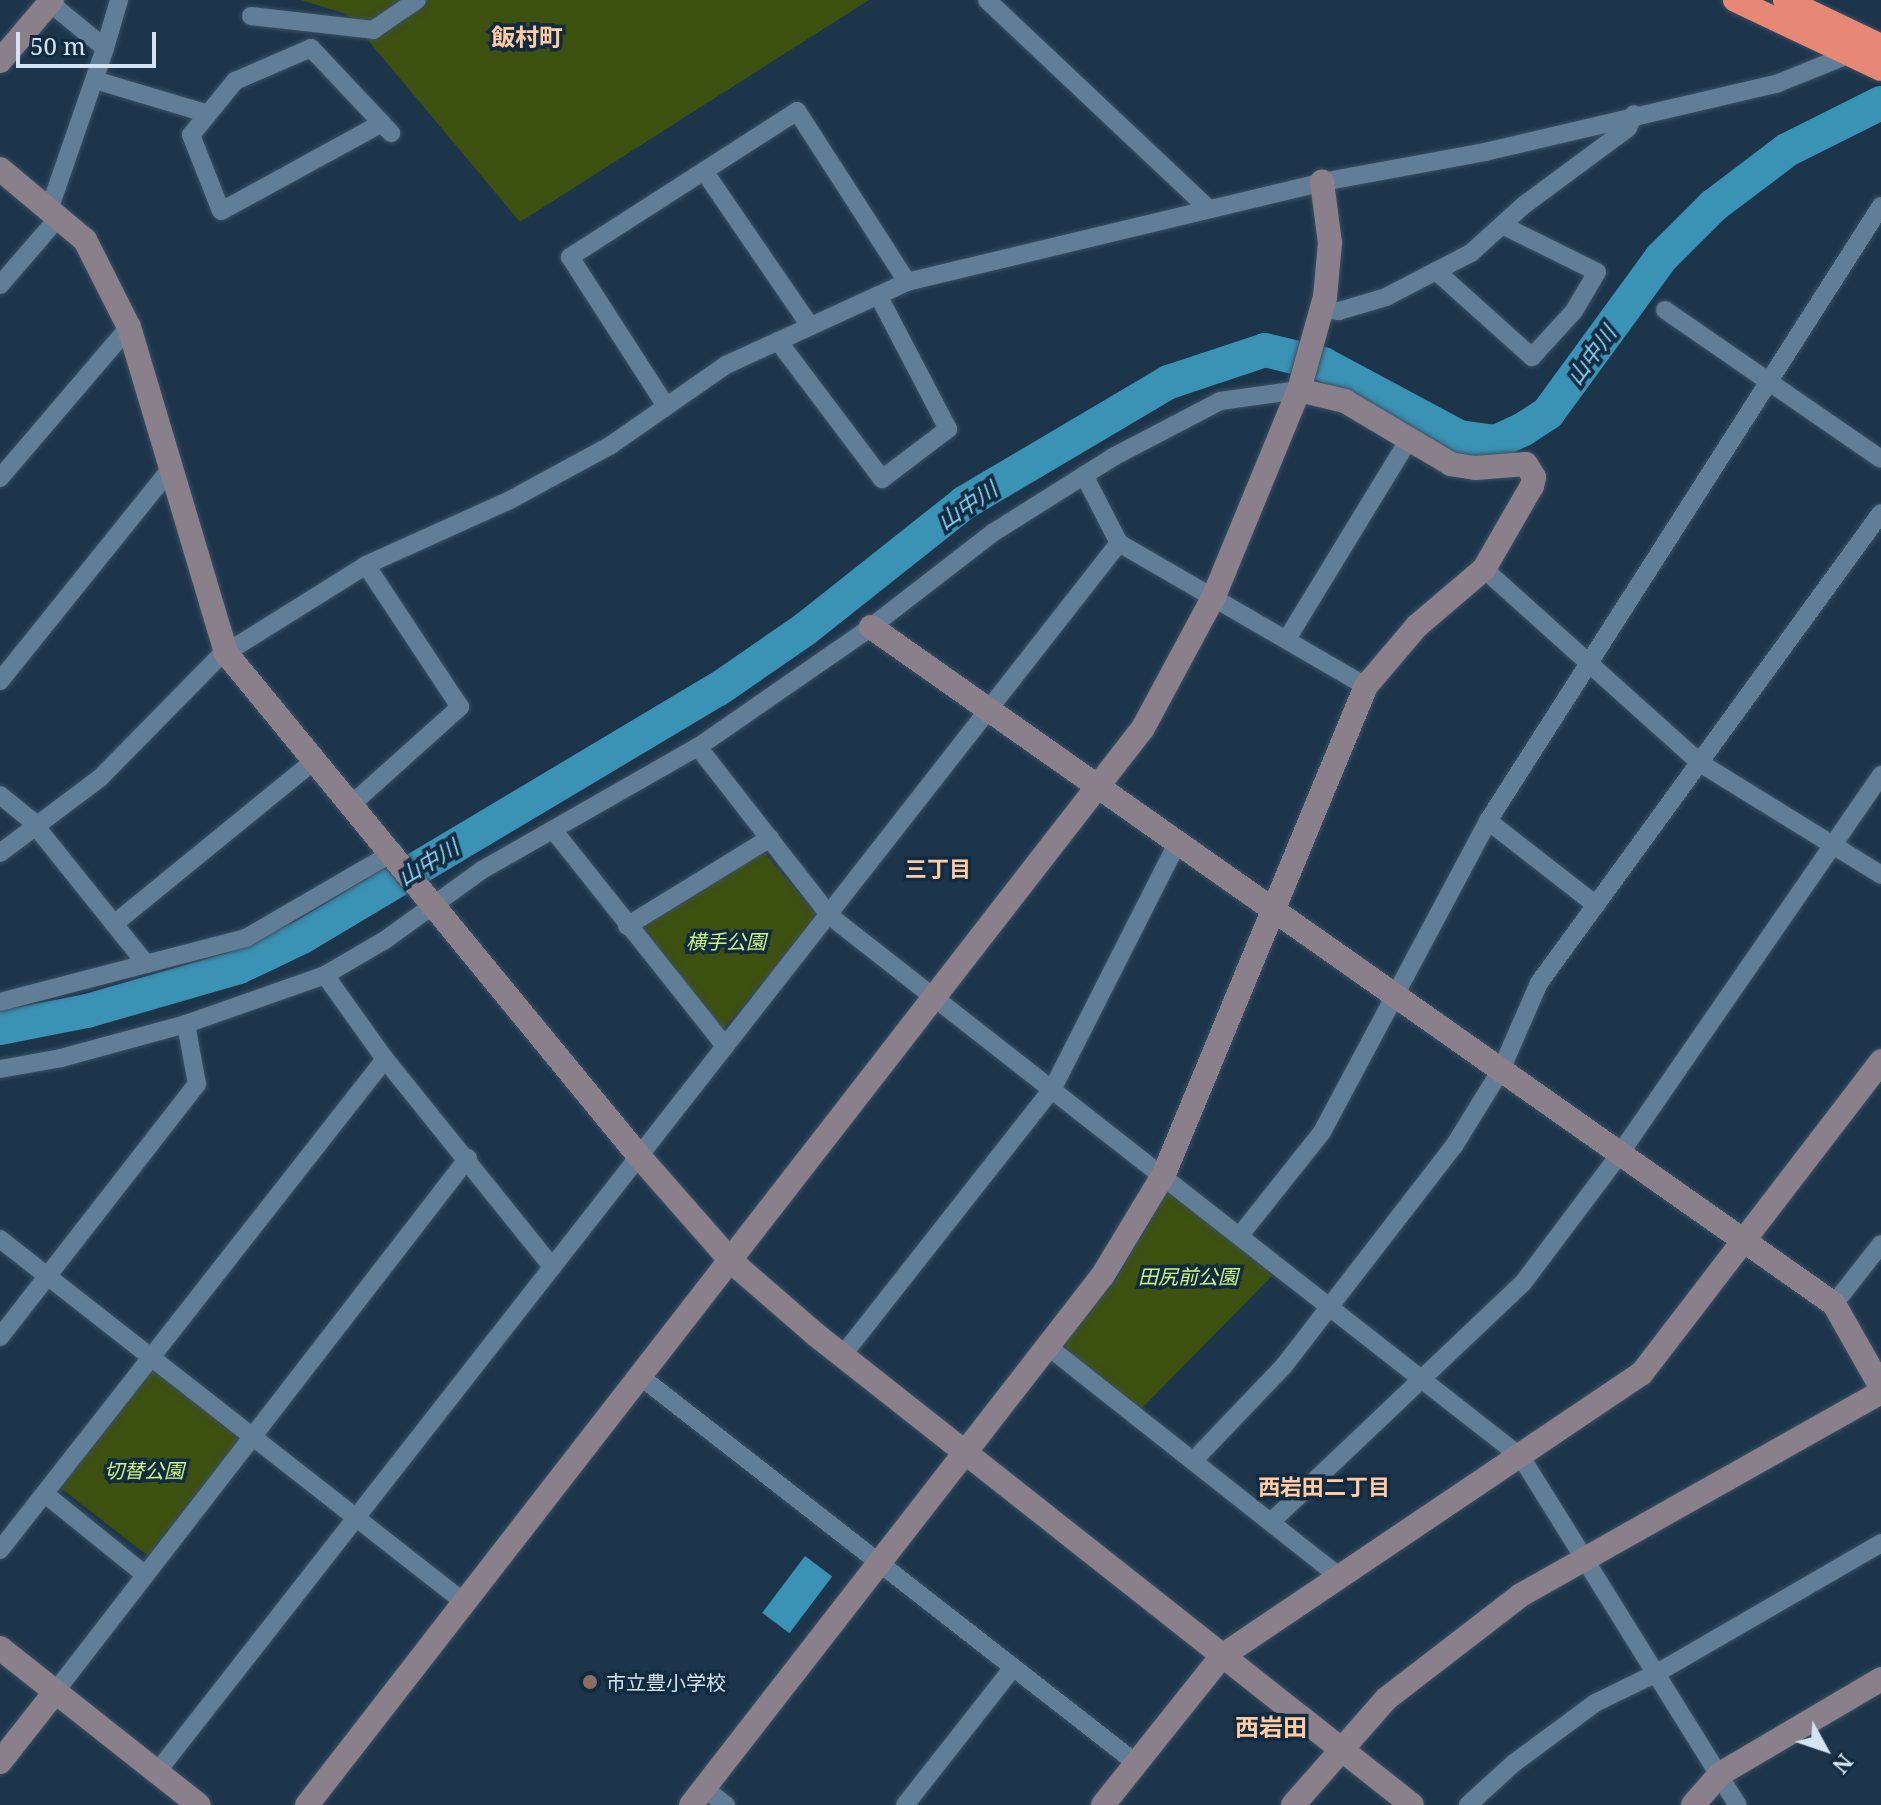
<!DOCTYPE html>
<html>
<head>
<meta charset="utf-8">
<style>
	body { margin:0 }
	#map { position:relative; width:1881px; height:1805px; overflow:hidden; background:#1d354b; font-family:"Noto Serif","Noto Sans JP",serif }
	div>[style] { position:absolute }
	.green>* { inset:0; background:#3d5111; transform-origin:0 0 }
	.water>* { inset:0; background:#3a92b4; transform-origin:0 0 }
	.river>* { height:34px; margin:-17px; padding:0 17px; transform-origin:17px; border-radius:17px; background:#3a92b4 }
	.roads { filter:drop-shadow(0 0 2px #3a5062) drop-shadow(0 0 2px #3a5062) }
	.street>* { height:18px; margin:-9px; padding:0 9px; transform-origin:9px; border-radius:9px; background:#627d96 }
	.secondary>* { height:24px; margin:-12px; padding:0 12px; transform-origin:12px; border-radius:12px; background:#8a808c }
	.highway>* { height:24px; margin:-12px; padding:0 12px; transform-origin:12px; border-radius:12px; background:#e78776 }
	.dots>* { width:22px; height:22px; translate:-50% -50%; box-sizing:border-box; border:4px solid #132b40; border-radius:50% }
	span { translate:-50% -50%; white-space:nowrap; text-align:center; line-height:1.15; -webkit-text-stroke:7px #132b40; paint-order:stroke }
	.park-label { font-size:20px; color:#ccf581; font-style:italic }
	.poi-label { font-size:20px; color:#d5e4f2 }
	.left { translate:0 -50%; text-align:left }
	.water-label { font-size:22px; color:#89d7f9; font-style:italic }
	.neighbourhood-label { font-size:22px; color:#ffcba2; font-weight:700 }
	.quarter-label { font-size:24px; color:#ffcba2; font-weight:700 }
	.north { position:absolute; left:1785px; top:1709px; width:80px; height:80px; -webkit-text-stroke:6px #132b40; paint-order:stroke; rotate:130deg; font-size:22px; font-weight:700; line-height:32px; text-align:center; color:#d5e4f2 }
	.north::after { content:''; display:block; margin:auto; width:28px; height:36px; background:#d5e4f2; clip-path:polygon(50% 0,100% 100%,50% 72%,0 100%) }
	.scale { position:absolute; left:16px; top:32px; width:140px; height:36px; box-sizing:border-box; border:4px solid #d5e4f2; border-top:0; padding-left:10px; font-size:24px; line-height:28px; white-space:nowrap; color:#d5e4f2; -webkit-text-stroke:6px #132b40; paint-order:stroke }
</style>
</head>
<body>
<div id="map">
	<div class="green">
		<div style="clip-path:polygon(301px 0,869px 0,520px 222px,346px 14px)"></div>
		<div style="clip-path:polygon(763px 851px,820px 918px,723px 1029px,641px 929px)"></div>
		<div style="clip-path:polygon(1169px 1190px,1276px 1272px,1141px 1409px,1066px 1349px,1065px 1341px,1115px 1281px)"></div>
		<div style="left:151px;top:1368px;width:113px;height:150px;rotate:38deg"></div>
	</div>
	<div class="water">
		<div style="left:805px;top:1556px;width:34px;height:71px;rotate:37deg"></div>
	</div>
	<div class="river">
		<div style="left:0;top:1028px;width:89px;rotate:-11.1deg"></div>
		<div style="left:87px;top:1011px;width:158px;rotate:-16.1deg"></div>
		<div style="left:239px;top:967px;width:70px;rotate:-25.5deg"></div>
		<div style="left:302px;top:937px;width:483px;rotate:-30.8deg"></div>
		<div style="left:717px;top:690px;width:106px;rotate:-34.6deg"></div>
		<div style="left:804px;top:630px;width:204px;rotate:-38.4deg"></div>
		<div style="left:964px;top:503px;width:238px;rotate:-30.6deg"></div>
		<div style="left:1169px;top:382px;width:101px;rotate:-18.4deg"></div>
		<div style="left:1265px;top:350px;width:60px;rotate:13.6deg"></div>
		<div style="left:1323px;top:364px;width:154px;rotate:28.2deg"></div>
		<div style="left:1459px;top:437px;width:37px;rotate:8deg"></div>
		<div style="left:1496px;top:442px;width:29px;rotate:-25deg"></div>
		<div style="left:1522px;top:430px;width:31px;rotate:-33deg"></div>
		<div style="left:1548px;top:413px;width:192px;rotate:-53.9deg"></div>
		<div style="left:1661px;top:258px;width:74px;rotate:-45deg"></div>
		<div style="left:1713px;top:206px;width:93px;rotate:-37.1deg"></div>
		<div style="left:1787px;top:150px;width:105px;rotate:-26.6deg"></div>
	</div>
	<div class="roads">
		<div class="street">
			<div style="left:987px;top:0;width:305px;rotate:43.3deg"></div>
			<div style="left:251px;top:16px;width:123px;rotate:6.5deg"></div>
			<div style="left:373px;top:30px;width:53px;rotate:-34.3deg"></div>
			<div style="left:105px;top:48px;width:50px;rotate:-73.7deg"></div>
			<div style="left:95px;top:80px;width:118px;rotate:16.7deg"></div>
			<div style="left:382px;top:123px;width:183px;rotate:151.3deg"></div>
			<div style="left:221px;top:211px;width:82px;rotate:-111.5deg"></div>
			<div style="left:191px;top:135px;width:70px;rotate:-50.8deg"></div>
			<div style="left:235px;top:81px;width:83px;rotate:-23.5deg"></div>
			<div style="left:311px;top:48px;width:117px;rotate:46.7deg"></div>
			<div style="left:704px;top:171px;width:188px;rotate:55.6deg"></div>
			<div style="left:49px;top:210px;width:171px;rotate:-70.9deg"></div>
			<div style="left:105px;top:48px;width:71px;rotate:-140.7deg"></div>
			<div style="left:1436px;top:271px;width:129px;rotate:41.9deg"></div>
			<div style="left:1532px;top:357px;width:62px;rotate:-47.6deg"></div>
			<div style="left:1574px;top:311px;width:45px;rotate:-59.5deg"></div>
			<div style="left:1597px;top:272px;width:106px;rotate:-153.7deg"></div>
			<div style="left:0;top:285px;width:89px;rotate:-49.1deg"></div>
			<div style="left:1322px;top:309px;width:17px;rotate:7deg"></div>
			<div style="left:1339px;top:311px;width:49px;rotate:-16.6deg"></div>
			<div style="left:1386px;top:297px;width:96px;rotate:-27.4deg"></div>
			<div style="left:1471px;top:253px;width:72px;rotate:-42.2deg"></div>
			<div style="left:1524px;top:205px;width:129px;rotate:-36.5deg"></div>
			<div style="left:1628px;top:128px;width:15px;rotate:-67deg"></div>
			<div style="left:1665px;top:310px;width:262px;rotate:34.6deg"></div>
			<div style="left:778px;top:341px;width:173px;rotate:53deg"></div>
			<div style="left:882px;top:479px;width:83px;rotate:-37.1deg"></div>
			<div style="left:948px;top:429px;width:151px;rotate:-117.6deg"></div>
			<div style="left:666px;top:406px;width:177px;rotate:-122.8deg"></div>
			<div style="left:570px;top:257px;width:270px;rotate:-32.7deg"></div>
			<div style="left:797px;top:111px;width:203px;rotate:57.2deg"></div>
			<div style="left:1084px;top:475px;width:76px;rotate:62.8deg"></div>
			<div style="left:1119px;top:543px;width:285px;rotate:30.1deg"></div>
			<div style="left:0;top:478px;width:199px;rotate:-49.5deg"></div>
			<div style="left:1484px;top:569px;width:290px;rotate:41.9deg"></div>
			<div style="left:1700px;top:763px;width:213px;rotate:31.7deg"></div>
			<div style="left:1287px;top:639px;width:232px;rotate:-58.6deg"></div>
			<div style="left:0;top:681px;width:273px;rotate:-51.2deg"></div>
			<div style="left:698px;top:747px;width:214px;rotate:52deg"></div>
			<div style="left:830px;top:916px;width:878px;rotate:38.06deg"></div>
			<div style="left:1521px;top:1457px;width:410px;rotate:58.1deg"></div>
			<div style="left:0;top:795px;width:38px;rotate:39deg"></div>
			<div style="left:30px;top:819px;width:186px;rotate:51.3deg"></div>
			<div style="left:353px;top:803px;width:144px;rotate:-41.9deg"></div>
			<div style="left:460px;top:707px;width:170px;rotate:-123.5deg"></div>
			<div style="left:1488px;top:821px;width:137px;rotate:37.9deg"></div>
			<div style="left:554px;top:831px;width:275px;rotate:51.5deg"></div>
			<div style="left:0;top:853px;width:125px;rotate:-36.9deg"></div>
			<div style="left:100px;top:778px;width:170px;rotate:-45.5deg"></div>
			<div style="left:219px;top:657px;width:173px;rotate:-32deg"></div>
			<div style="left:366px;top:565px;width:156px;rotate:-24.3deg"></div>
			<div style="left:508px;top:501px;width:117px;rotate:-28.5deg"></div>
			<div style="left:611px;top:445px;width:140px;rotate:-34.8deg"></div>
			<div style="left:726px;top:365px;width:199px;rotate:-24.6deg"></div>
			<div style="left:907px;top:282px;width:427px;rotate:-13.5deg"></div>
			<div style="left:1322px;top:182px;width:166px;rotate:-10.4deg"></div>
			<div style="left:1485px;top:152px;width:299px;rotate:-13.2deg"></div>
			<div style="left:1776px;top:84px;width:78px;rotate:-21.9deg"></div>
			<div style="left:1848px;top:55px;width:8px;rotate:-67deg"></div>
			<div style="left:114px;top:924px;width:261px;rotate:-39.2deg"></div>
			<div style="left:627px;top:926px;width:168px;rotate:-31.6deg"></div>
			<div style="left:325px;top:975px;width:103px;rotate:54.5deg"></div>
			<div style="left:385px;top:1059px;width:267px;rotate:51.2deg"></div>
			<div style="left:0;top:1002px;width:254px;rotate:-14.6deg"></div>
			<div style="left:246px;top:938px;width:171px;rotate:-30.2deg"></div>
			<div style="left:0;top:1069px;width:62px;rotate:-10.2deg"></div>
			<div style="left:61px;top:1058px;width:130px;rotate:-15.2deg"></div>
			<div style="left:186px;top:1024px;width:147px;rotate:-19.4deg"></div>
			<div style="left:325px;top:975px;width:69px;rotate:-30.3deg"></div>
			<div style="left:385px;top:940px;width:120px;rotate:-35.8deg"></div>
			<div style="left:482px;top:870px;width:249px;rotate:-29.7deg"></div>
			<div style="left:698px;top:747px;width:211px;rotate:-34.7deg"></div>
			<div style="left:871px;top:627px;width:155px;rotate:-37.7deg"></div>
			<div style="left:994px;top:532px;width:141px;rotate:-32.2deg"></div>
			<div style="left:1113px;top:457px;width:121px;rotate:-27.6deg"></div>
			<div style="left:1220px;top:401px;width:80px;rotate:-7.9deg"></div>
			<div style="left:1241px;top:1234px;width:130px;rotate:-51.5deg"></div>
			<div style="left:1322px;top:1132px;width:353px;rotate:-61.9deg"></div>
			<div style="left:1488px;top:821px;width:730px;rotate:-57.42deg"></div>
			<div style="left:0;top:1239px;width:591px;rotate:38.05deg"></div>
			<div style="left:1834px;top:1304px;width:76px;rotate:-51.9deg"></div>
			<div style="left:0;top:1337px;width:321px;rotate:-52.1deg"></div>
			<div style="left:197px;top:1084px;width:61px;rotate:-100.4deg"></div>
			<div style="left:1046px;top:1345px;width:375px;rotate:38.3deg"></div>
			<div style="left:842px;top:1356px;width:341px;rotate:-51.8deg"></div>
			<div style="left:1053px;top:1088px;width:274px;rotate:-63.1deg"></div>
			<div style="left:641px;top:1377px;width:628px;rotate:37.95deg"></div>
			<div style="left:1194px;top:1460px;width:129px;rotate:-46.3deg"></div>
			<div style="left:1283px;top:1367px;width:279px;rotate:-52.3deg"></div>
			<div style="left:1454px;top:1146px;width:89px;rotate:-58.3deg"></div>
			<div style="left:1501px;top:1070px;width:95px;rotate:-66.4deg"></div>
			<div style="left:1539px;top:983px;width:581px;rotate:-53.96deg"></div>
			<div style="left:45px;top:1494px;width:127px;rotate:38.9deg"></div>
			<div style="left:1271px;top:1522px;width:347px;rotate:-43.5deg"></div>
			<div style="left:1523px;top:1283px;width:160px;rotate:-53.1deg"></div>
			<div style="left:1619px;top:1155px;width:462px;rotate:-55.4deg"></div>
			<div style="left:0;top:1550px;width:624px;rotate:-51.9deg"></div>
			<div style="left:55px;top:1692px;width:675px;rotate:-52.28deg"></div>
			<div style="left:157px;top:1772px;width:1561px;rotate:-51.95deg"></div>
			<div style="left:704px;top:1788px;width:28px;rotate:38deg"></div>
			<div style="left:905px;top:1805px;width:174px;rotate:-51.8deg"></div>
			<div style="left:1468px;top:1805px;width:62px;rotate:-42.4deg"></div>
			<div style="left:1514px;top:1763px;width:101px;rotate:-36.5deg"></div>
			<div style="left:1595px;top:1703px;width:69px;rotate:-25.8deg"></div>
			<div style="left:1657px;top:1673px;width:259px;rotate:-30.1deg"></div>
		</div>
		<div class="secondary">
			<div style="left:0;top:61px;width:80px;rotate:-49.6deg"></div>
			<div style="left:0;top:169px;width:111px;rotate:39.9deg"></div>
			<div style="left:85px;top:240px;width:97px;rotate:63.2deg"></div>
			<div style="left:129px;top:327px;width:340px;rotate:73.4deg"></div>
			<div style="left:226px;top:653px;width:649px;rotate:50.62deg"></div>
			<div style="left:638px;top:1155px;width:142px;rotate:48.7deg"></div>
			<div style="left:732px;top:1262px;width:110px;rotate:40.9deg"></div>
			<div style="left:815px;top:1334px;width:760px;rotate:38.27deg"></div>
			<div style="left:871px;top:627px;width:1177px;rotate:35.11deg"></div>
			<div style="left:1834px;top:1304px;width:95px;rotate:60.5deg"></div>
			<div style="left:0;top:1648px;width:253px;rotate:38.3deg"></div>
			<div style="left:0;top:1762px;width:89px;rotate:-51.8deg"></div>
			<div style="left:307px;top:1805px;width:1363px;rotate:-52.18deg"></div>
			<div style="left:1143px;top:728px;width:150px;rotate:-61.7deg"></div>
			<div style="left:1214px;top:596px;width:223px;rotate:-67.6deg"></div>
			<div style="left:1299px;top:390px;width:97px;rotate:-74.4deg"></div>
			<div style="left:1325px;top:297px;width:54px;rotate:-84.7deg"></div>
			<div style="left:1330px;top:243px;width:62px;rotate:-97.5deg"></div>
			<div style="left:691px;top:1805px;width:671px;rotate:-52.14deg"></div>
			<div style="left:1103px;top:1275px;width:118px;rotate:-58.9deg"></div>
			<div style="left:1164px;top:1174px;width:528px;rotate:-67.51deg"></div>
			<div style="left:1366px;top:686px;width:79px;rotate:-49.6deg"></div>
			<div style="left:1417px;top:626px;width:88px;rotate:-40.4deg"></div>
			<div style="left:1484px;top:569px;width:96px;rotate:-60deg"></div>
			<div style="left:1532px;top:486px;width:9px;rotate:-77deg"></div>
			<div style="left:1534px;top:477px;width:15px;rotate:-122deg"></div>
			<div style="left:1526px;top:464px;width:51px;rotate:175.5deg"></div>
			<div style="left:1475px;top:468px;width:24px;rotate:-171deg"></div>
			<div style="left:1451px;top:464px;width:123px;rotate:-149.3deg"></div>
			<div style="left:1345px;top:401px;width:47px;rotate:-166.6deg"></div>
			<div style="left:1103px;top:1805px;width:191px;rotate:-51.4deg"></div>
			<div style="left:1222px;top:1656px;width:506px;rotate:-33.97deg"></div>
			<div style="left:1642px;top:1373px;width:393px;rotate:-52.5deg"></div>
			<div style="left:1293px;top:1805px;width:141px;rotate:-48.7deg"></div>
			<div style="left:1386px;top:1699px;width:170px;rotate:-37.6deg"></div>
			<div style="left:1521px;top:1595px;width:413px;rotate:-29.4deg"></div>
			<div style="left:1693px;top:1805px;width:41px;rotate:-48.9deg"></div>
			<div style="left:1720px;top:1774px;width:187px;rotate:-30.5deg"></div>
		</div>
		<div class="highway">
			<div style="left:1735px;top:0;width:161px;rotate:25.3deg"></div>
			<div style="left:1785px;top:0;width:106px;rotate:25.6deg"></div>
		</div>
	</div>
	<div class="dots">
		<div style="left:590px;top:1682px;background:#8d6e63"></div>
	</div>
	<div class="park-label">
		<span style="left:726px;top:941px">横手公園</span>
		<span style="left:1188px;top:1276px">田尻前公園</span>
		<span style="left:144px;top:1470px">切替公園</span>
	</div>
	<div class="poi-label">
		<span class="left" style="left:606px;top:1682px">市立豊小学校</span>
	</div>
	<div class="water-label">
		<span style="left:1591px;top:355px;rotate:-54deg">山中川</span>
		<span style="left:967px;top:505px;rotate:-34deg">山中川</span>
		<span style="left:428px;top:862px;rotate:-31deg">山中川</span>
	</div>
	<div class="neighbourhood-label">
		<span style="left:938px;top:869px">三丁目</span>
		<span style="left:1324px;top:1487px">西岩田二丁目</span>
	</div>
	<div class="quarter-label">
		<span style="left:527px;top:37px">飯村町</span>
		<span style="left:1271px;top:1727px">西岩田</span>
	</div>
	<div class="north">N</div>
	<div class="scale">50 m</div>
</div>
</body>
</html>
